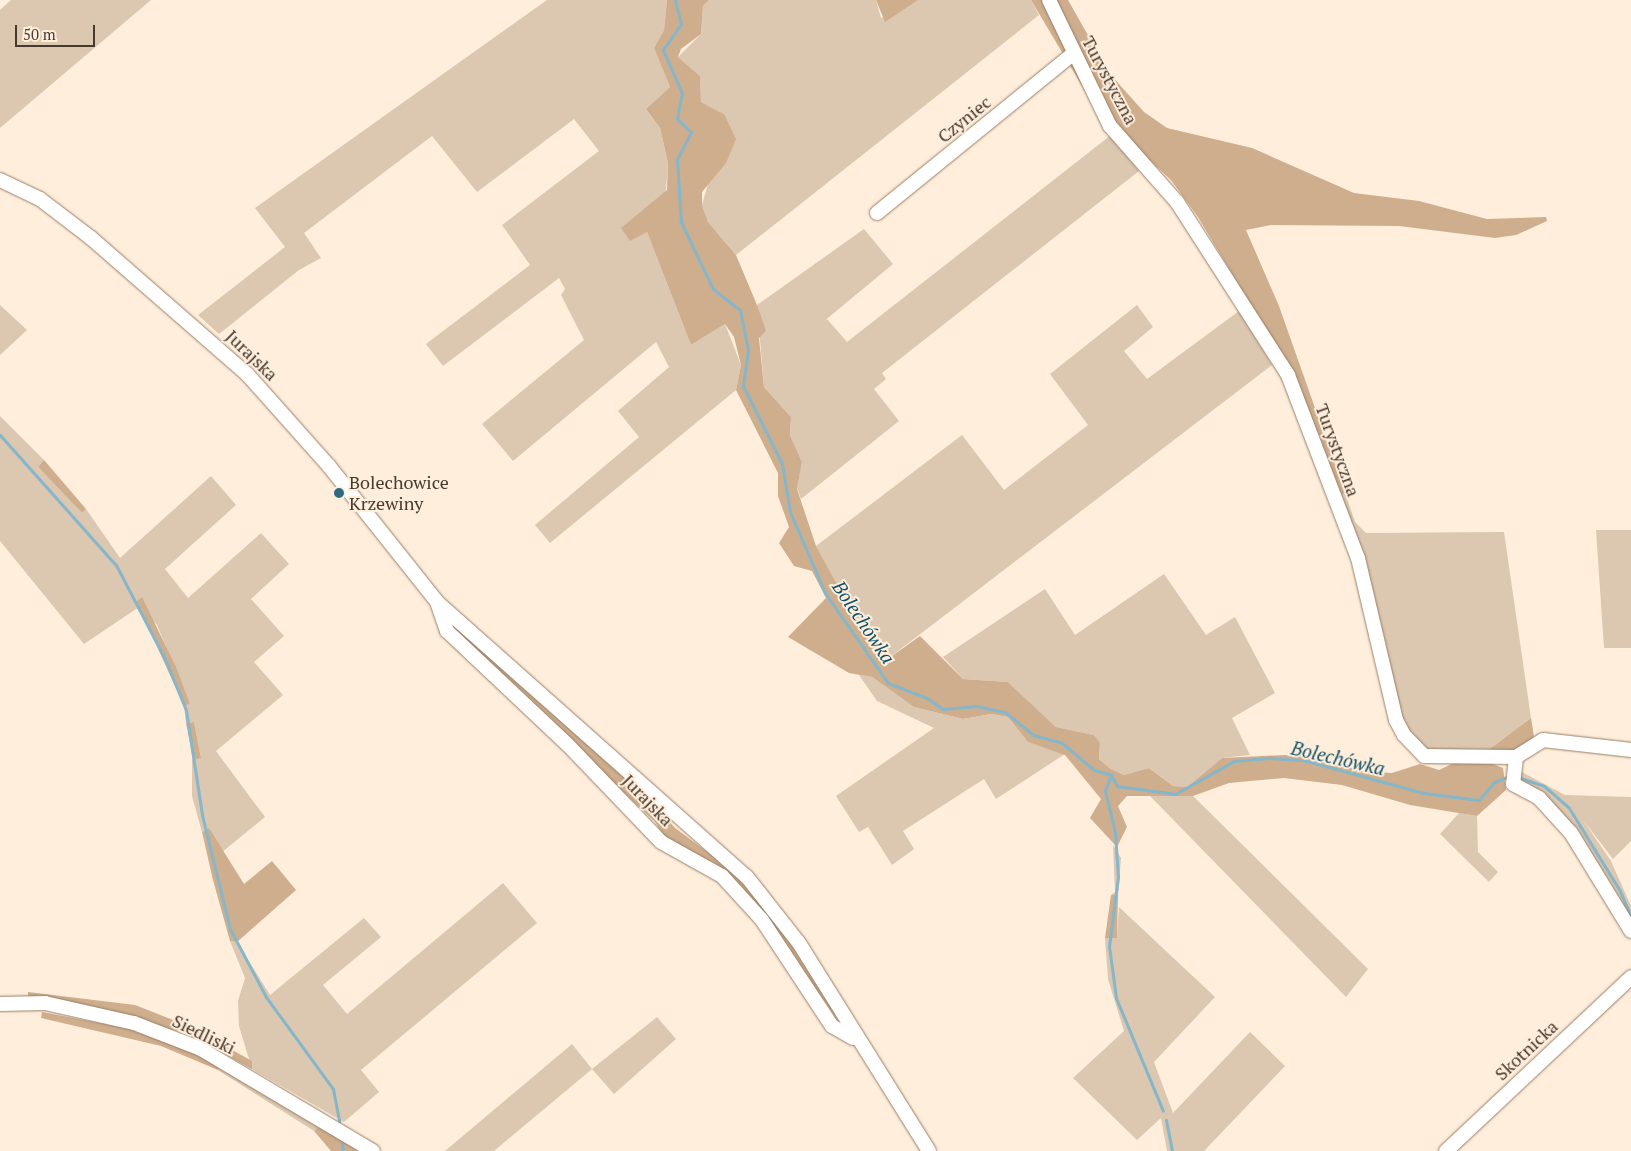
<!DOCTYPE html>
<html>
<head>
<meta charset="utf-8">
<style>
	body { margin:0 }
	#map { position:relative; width:1631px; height:1151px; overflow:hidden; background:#ffeedc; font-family:"PT Serif",serif }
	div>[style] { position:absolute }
	.green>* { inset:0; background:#dcc7b1 }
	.forest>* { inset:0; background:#ceae8d; transform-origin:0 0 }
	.stream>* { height:3px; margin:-1.5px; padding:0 1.5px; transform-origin:1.5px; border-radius:1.5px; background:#85b6ca }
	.roads { filter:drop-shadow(0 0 1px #997f64) drop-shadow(0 0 1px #997f64) }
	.minor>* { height:14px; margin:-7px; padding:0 7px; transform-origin:7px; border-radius:7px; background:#fff }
	.dots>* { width:14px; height:14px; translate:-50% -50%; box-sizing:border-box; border:2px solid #ffeedc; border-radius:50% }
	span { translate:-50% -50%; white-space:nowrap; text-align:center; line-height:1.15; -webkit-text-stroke:4px #ffeedc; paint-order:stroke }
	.street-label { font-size:18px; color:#453a2e }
	.poi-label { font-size:18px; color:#453a2e }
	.left { translate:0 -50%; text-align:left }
	.water-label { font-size:19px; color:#0f5166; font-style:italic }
	.scale { position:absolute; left:15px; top:25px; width:80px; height:22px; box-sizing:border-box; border:2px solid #453a2e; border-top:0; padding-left:6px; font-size:15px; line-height:18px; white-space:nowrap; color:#453a2e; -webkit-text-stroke:4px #ffeedc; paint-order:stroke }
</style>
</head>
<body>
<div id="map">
	<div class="green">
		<div style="clip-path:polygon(11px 0,151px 0,0 128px,0 10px)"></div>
		<div style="clip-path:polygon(547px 0,667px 0,664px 30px,654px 48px,670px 87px,646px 109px,660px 128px,668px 163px,666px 190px,647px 232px,691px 345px,725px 324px,741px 365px,736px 390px,550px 543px,535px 525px,639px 437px,618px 411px,669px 367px,656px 342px,513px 461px,482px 424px,584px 340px,561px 295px,565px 289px,559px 278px,443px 366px,426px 344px,530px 265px,502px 225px,599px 151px,574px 119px,477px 192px,432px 136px,304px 233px,321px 258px,299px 270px,219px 334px,198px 315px,285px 247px,255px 208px)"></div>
		<div style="clip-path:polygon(709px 0,876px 0,881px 18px,918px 0,1031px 0,1039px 15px,736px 255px,708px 222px,702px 205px,710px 177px,726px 163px,724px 114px,701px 102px,700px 76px,678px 57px,701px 34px,703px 6px)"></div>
		<div style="clip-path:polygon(1111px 135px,1139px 171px,882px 373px,886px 379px,874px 389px,899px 421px,801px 499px,797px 488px,802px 462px,790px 435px,791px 417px,764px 387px,757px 305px,864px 229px,893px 264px,823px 322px,827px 319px,847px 342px)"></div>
		<div style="clip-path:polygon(0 305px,27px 330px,0 355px)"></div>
		<div style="clip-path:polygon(1137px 305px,1153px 327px,1124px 351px,1147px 379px,1239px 311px,1272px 365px,885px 661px,872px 650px,816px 546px,962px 435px,1004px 490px,1088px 425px,1050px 374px)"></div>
		<div style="clip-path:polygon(0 416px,44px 460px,38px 467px,82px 513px,86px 509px,120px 558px,211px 476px,236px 505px,165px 569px,188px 598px,261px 533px,289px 564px,251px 599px,284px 636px,254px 662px,283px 695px,216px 751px,265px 817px,221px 853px,209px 828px,202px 832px,192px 796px,192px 760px,201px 758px,194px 722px,186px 724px,184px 706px,190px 704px,157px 625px,136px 602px,139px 607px,84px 644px,0 541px)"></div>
		<div style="clip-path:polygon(1345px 493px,1355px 522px,1366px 533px,1504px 532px,1531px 718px,1483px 754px,1430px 750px,1414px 742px,1402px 724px,1340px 496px)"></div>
		<div style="clip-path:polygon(1596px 530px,1631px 530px,1631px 648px,1604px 648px)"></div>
		<div style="clip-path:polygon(1164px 574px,1206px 635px,1235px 617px,1275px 693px,1232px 718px,1250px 755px,1222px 758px,1187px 787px,1173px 786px,1149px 768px,1124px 775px,1111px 769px,1099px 759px,1100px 744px,1094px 735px,1056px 727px,1008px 682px,963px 679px,943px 657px,1045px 589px,1075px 635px)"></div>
		<div style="clip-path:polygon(859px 675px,872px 677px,914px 707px,963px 719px,991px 714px,1008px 717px,1028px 742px,1065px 754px,996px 799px,984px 779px,903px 831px,914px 849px,892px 865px,868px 827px,859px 832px,836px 796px,934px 728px,877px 701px)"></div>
		<div style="clip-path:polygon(1520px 771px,1565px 795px,1631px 797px,1631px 841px,1613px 859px,1583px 820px,1611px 861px,1631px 906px,1631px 919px,1561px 812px,1543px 793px,1518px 785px)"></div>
		<div style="clip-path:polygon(1150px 796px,1193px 796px,1368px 969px,1346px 997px)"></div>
		<div style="clip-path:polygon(1459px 813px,1477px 816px,1478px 852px,1498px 872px,1489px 882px,1440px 834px)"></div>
		<div style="clip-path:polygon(1113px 845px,1121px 858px,1118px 895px,1111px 895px,1115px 892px)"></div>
		<div style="clip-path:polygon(503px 883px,537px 923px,361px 1070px,379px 1092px,344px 1122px,252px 1069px,239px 1026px,238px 1001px,245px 978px,230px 941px,237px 942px,270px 995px,364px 918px,381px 937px,323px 985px,347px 1014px)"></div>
		<div style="clip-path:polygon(1119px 907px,1215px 997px,1154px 1062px,1173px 1113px,1250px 1032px,1285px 1066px,1204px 1151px,1167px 1151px,1161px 1118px,1137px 1140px,1073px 1078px,1124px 1031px,1108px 979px,1105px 938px,1117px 938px)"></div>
		<div style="clip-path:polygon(657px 1017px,676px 1039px,614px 1094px,592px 1069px,494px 1151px,445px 1151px,572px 1044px,592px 1069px)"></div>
		<div style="clip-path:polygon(220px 1066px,319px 1126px,314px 1131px,218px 1070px)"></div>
	</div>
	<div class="forest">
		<div style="clip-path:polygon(667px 0,709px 0,703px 6px,701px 34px,681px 49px,678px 57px,700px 76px,701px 102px,724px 114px,736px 139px,726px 163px,702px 192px,702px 205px,708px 222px,736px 255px,757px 305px,766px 331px,759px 338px,764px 387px,791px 417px,790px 435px,802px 462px,797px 489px,816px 546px,873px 650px,885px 661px,920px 636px,963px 679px,1008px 682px,1056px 727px,1094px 735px,1100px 743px,1099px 759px,1111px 769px,1124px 775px,1149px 768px,1173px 786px,1187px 787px,1222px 758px,1306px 754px,1362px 771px,1392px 773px,1420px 764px,1439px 770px,1454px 763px,1493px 764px,1503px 768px,1506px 790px,1477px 816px,1410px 805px,1342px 785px,1284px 778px,1229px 783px,1193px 796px,1127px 796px,1118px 806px,1127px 827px,1117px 847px,1090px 818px,1101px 799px,1065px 755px,1028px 742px,1008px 717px,991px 714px,963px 719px,914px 707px,872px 677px,849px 673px,788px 637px,826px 598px,812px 571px,794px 566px,779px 543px,789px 527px,778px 496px,778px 473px,736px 390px,741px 365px,734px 337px,725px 324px,691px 345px,647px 232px,630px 241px,621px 228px,667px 190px,668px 163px,660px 128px,646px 109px,670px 87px,654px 48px,664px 30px)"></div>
		<div style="clip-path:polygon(876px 0,918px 0,885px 22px)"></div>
		<div style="clip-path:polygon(1031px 0,1068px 0,1110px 74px,1144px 112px,1167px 128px,1252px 148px,1354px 193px,1419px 201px,1487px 219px,1546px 217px,1547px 221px,1516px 235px,1495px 238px,1399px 226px,1271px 225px,1246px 230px,1279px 306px,1345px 493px,1340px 496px,1288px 367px,1198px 217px,1171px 180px,1128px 140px,1111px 135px)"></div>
		<div style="clip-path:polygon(44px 460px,86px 509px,82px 513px,38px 467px)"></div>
		<div style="clip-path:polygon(142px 597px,176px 667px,190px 704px,184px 706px,139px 607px,136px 602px)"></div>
		<div style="clip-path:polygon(449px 619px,644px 793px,675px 828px,745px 880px,797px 944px,837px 1018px,760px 912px,664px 836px,655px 822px,454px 633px)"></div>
		<div style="clip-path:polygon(1531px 718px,1534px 737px,1514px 758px,1483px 754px)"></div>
		<div style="left:194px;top:722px;width:37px;height:8px;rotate:79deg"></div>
		<div style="clip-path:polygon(209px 828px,244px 884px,272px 861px,296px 890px,237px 942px,230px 941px,213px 880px,202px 832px)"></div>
		<div style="clip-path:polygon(1111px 895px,1118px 895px,1117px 938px,1105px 938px)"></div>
		<div style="clip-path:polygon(28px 992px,135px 1005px,191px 1027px,252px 1061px,252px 1069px,183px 1032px,28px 999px)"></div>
		<div style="clip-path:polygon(42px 1012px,157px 1034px,220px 1066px,218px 1070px,161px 1046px,41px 1018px)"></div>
		<div style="clip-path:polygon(319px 1126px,361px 1151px,331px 1151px,314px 1131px)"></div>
	</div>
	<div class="stream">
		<div style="left:675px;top:0;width:25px;rotate:76deg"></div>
		<div style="left:681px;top:24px;width:32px;rotate:125deg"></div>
		<div style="left:663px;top:50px;width:47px;rotate:66.2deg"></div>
		<div style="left:682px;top:93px;width:26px;rotate:101deg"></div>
		<div style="left:677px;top:119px;width:19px;rotate:43deg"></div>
		<div style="left:691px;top:132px;width:31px;rotate:117deg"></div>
		<div style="left:677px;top:160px;width:62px;rotate:86.3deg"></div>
		<div style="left:681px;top:222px;width:74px;rotate:64.5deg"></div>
		<div style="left:713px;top:289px;width:34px;rotate:38deg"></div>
		<div style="left:740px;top:310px;width:41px;rotate:78.7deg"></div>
		<div style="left:748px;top:350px;width:36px;rotate:98deg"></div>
		<div style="left:743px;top:386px;width:87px;rotate:63.4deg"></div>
		<div style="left:782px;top:464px;width:49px;rotate:80.5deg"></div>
		<div style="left:790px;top:512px;width:88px;rotate:66.6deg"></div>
		<div style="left:825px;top:593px;width:110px;rotate:55deg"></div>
		<div style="left:888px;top:683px;width:42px;rotate:21deg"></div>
		<div style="left:927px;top:698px;width:19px;rotate:35deg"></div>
		<div style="left:943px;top:709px;width:33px;rotate:-5deg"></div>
		<div style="left:976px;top:706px;width:30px;rotate:12deg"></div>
		<div style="left:1005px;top:712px;width:36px;rotate:39deg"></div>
		<div style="left:1033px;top:735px;width:30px;rotate:15deg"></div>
		<div style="left:1062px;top:743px;width:42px;rotate:40.2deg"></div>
		<div style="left:1094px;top:770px;width:18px;rotate:16deg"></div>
		<div style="left:1111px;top:775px;width:13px;rotate:61deg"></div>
		<div style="left:1117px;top:786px;width:59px;rotate:7.9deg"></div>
		<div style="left:1175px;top:794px;width:68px;rotate:-29.2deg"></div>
		<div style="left:1234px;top:761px;width:37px;rotate:-5deg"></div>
		<div style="left:1271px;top:758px;width:32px;rotate:4deg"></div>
		<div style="left:1303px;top:760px;width:125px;rotate:15.3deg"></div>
		<div style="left:1424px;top:793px;width:55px;rotate:7.3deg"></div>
		<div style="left:1479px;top:800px;width:23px;rotate:-50deg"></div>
		<div style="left:1494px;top:782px;width:17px;rotate:-21deg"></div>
		<div style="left:0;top:435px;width:174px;rotate:48.3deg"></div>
		<div style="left:116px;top:565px;width:106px;rotate:62.5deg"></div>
		<div style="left:165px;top:659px;width:55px;rotate:67.6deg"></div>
		<div style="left:186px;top:710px;width:106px;rotate:81.3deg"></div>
		<div style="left:202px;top:815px;width:117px;rotate:76.2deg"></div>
		<div style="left:230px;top:929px;width:77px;rotate:62.1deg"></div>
		<div style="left:266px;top:997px;width:114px;rotate:53.9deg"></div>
		<div style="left:333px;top:1089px;width:33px;rotate:79deg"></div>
		<div style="left:1111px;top:775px;width:17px;rotate:111deg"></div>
		<div style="left:1105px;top:791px;width:42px;rotate:76.3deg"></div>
		<div style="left:1115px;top:832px;width:45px;rotate:86.2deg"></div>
		<div style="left:1118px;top:877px;width:70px;rotate:97.4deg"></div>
		<div style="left:1109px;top:946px;width:52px;rotate:82.3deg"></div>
		<div style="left:1116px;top:998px;width:122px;rotate:67.4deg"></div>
		<div style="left:1518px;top:777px;width:28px;rotate:19deg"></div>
		<div style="left:1544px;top:786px;width:33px;rotate:41deg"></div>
		<div style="left:1569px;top:808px;width:97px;rotate:58.4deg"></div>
		<div style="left:1620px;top:891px;width:28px;rotate:67deg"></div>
		<div style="left:1166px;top:1120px;width:32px;rotate:79deg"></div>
		<div style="left:342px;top:1143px;width:8px;rotate:83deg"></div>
	</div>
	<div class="roads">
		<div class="minor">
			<div style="left:1049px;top:0;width:140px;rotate:64.2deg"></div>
			<div style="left:1110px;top:126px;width:101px;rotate:48.6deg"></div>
			<div style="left:1177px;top:202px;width:206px;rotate:57.3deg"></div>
			<div style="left:1288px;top:375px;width:196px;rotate:69.1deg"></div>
			<div style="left:1358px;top:558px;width:166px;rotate:76.8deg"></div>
			<div style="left:1396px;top:720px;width:17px;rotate:62deg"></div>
			<div style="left:1404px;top:735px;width:29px;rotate:46deg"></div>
			<div style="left:1424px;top:756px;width:92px;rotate:0.6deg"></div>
			<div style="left:1516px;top:757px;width:32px;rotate:-32deg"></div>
			<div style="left:1543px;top:740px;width:89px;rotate:6.5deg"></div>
			<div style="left:0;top:180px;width:44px;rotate:25.4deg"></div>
			<div style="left:40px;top:199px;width:64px;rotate:37.4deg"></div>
			<div style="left:91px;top:238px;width:207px;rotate:41.1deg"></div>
			<div style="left:247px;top:374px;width:123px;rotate:48.3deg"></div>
			<div style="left:329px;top:466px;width:174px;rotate:51.5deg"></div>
			<div style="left:437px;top:602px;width:414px;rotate:41.6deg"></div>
			<div style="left:747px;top:877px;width:84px;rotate:51.8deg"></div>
			<div style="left:799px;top:943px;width:245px;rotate:58deg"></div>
			<div style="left:877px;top:213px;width:254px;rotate:-39.1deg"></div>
			<div style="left:438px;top:605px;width:28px;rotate:71deg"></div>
			<div style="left:447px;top:631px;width:166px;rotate:43.3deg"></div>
			<div style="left:568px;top:745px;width:134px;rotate:46.2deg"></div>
			<div style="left:661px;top:842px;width:70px;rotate:29.1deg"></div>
			<div style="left:722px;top:876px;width:59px;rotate:47.7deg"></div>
			<div style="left:762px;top:920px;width:127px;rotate:56.6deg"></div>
			<div style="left:832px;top:1026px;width:24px;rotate:30deg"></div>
			<div style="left:1516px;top:757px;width:27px;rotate:96deg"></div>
			<div style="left:1513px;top:784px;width:30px;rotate:28deg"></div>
			<div style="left:1539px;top:798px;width:47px;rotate:47.6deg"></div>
			<div style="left:1571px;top:833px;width:115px;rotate:58.5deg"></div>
			<div style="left:0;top:1004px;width:45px;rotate:-1.3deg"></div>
			<div style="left:45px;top:1003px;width:91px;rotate:12.7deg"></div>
			<div style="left:134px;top:1023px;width:72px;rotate:21.2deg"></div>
			<div style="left:201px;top:1049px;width:200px;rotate:30.7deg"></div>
			<div style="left:1446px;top:1151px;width:254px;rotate:-43.2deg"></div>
		</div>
	</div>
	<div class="dots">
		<div style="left:339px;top:493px;background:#2e6b81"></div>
	</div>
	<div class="street-label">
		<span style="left:1110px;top:80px;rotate:62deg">Turystyczna</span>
		<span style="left:964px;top:119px;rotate:-39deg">Czyniec</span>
		<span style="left:252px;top:355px;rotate:44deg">Jurajska</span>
		<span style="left:1338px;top:450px;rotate:70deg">Turystyczna</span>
		<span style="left:648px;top:800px;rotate:46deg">Jurajska</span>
		<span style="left:204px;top:1034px;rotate:26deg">Siedliski</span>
		<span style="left:1526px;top:1050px;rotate:-43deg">Skotnicka</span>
	</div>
	<div class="poi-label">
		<span class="left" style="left:349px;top:493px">Bolechowice<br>Krzewiny</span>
	</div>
	<div class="water-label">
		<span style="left:864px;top:622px;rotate:56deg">Bolechówka</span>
		<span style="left:1338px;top:758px;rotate:13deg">Bolechówka</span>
	</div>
	<div class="scale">50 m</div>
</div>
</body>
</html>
